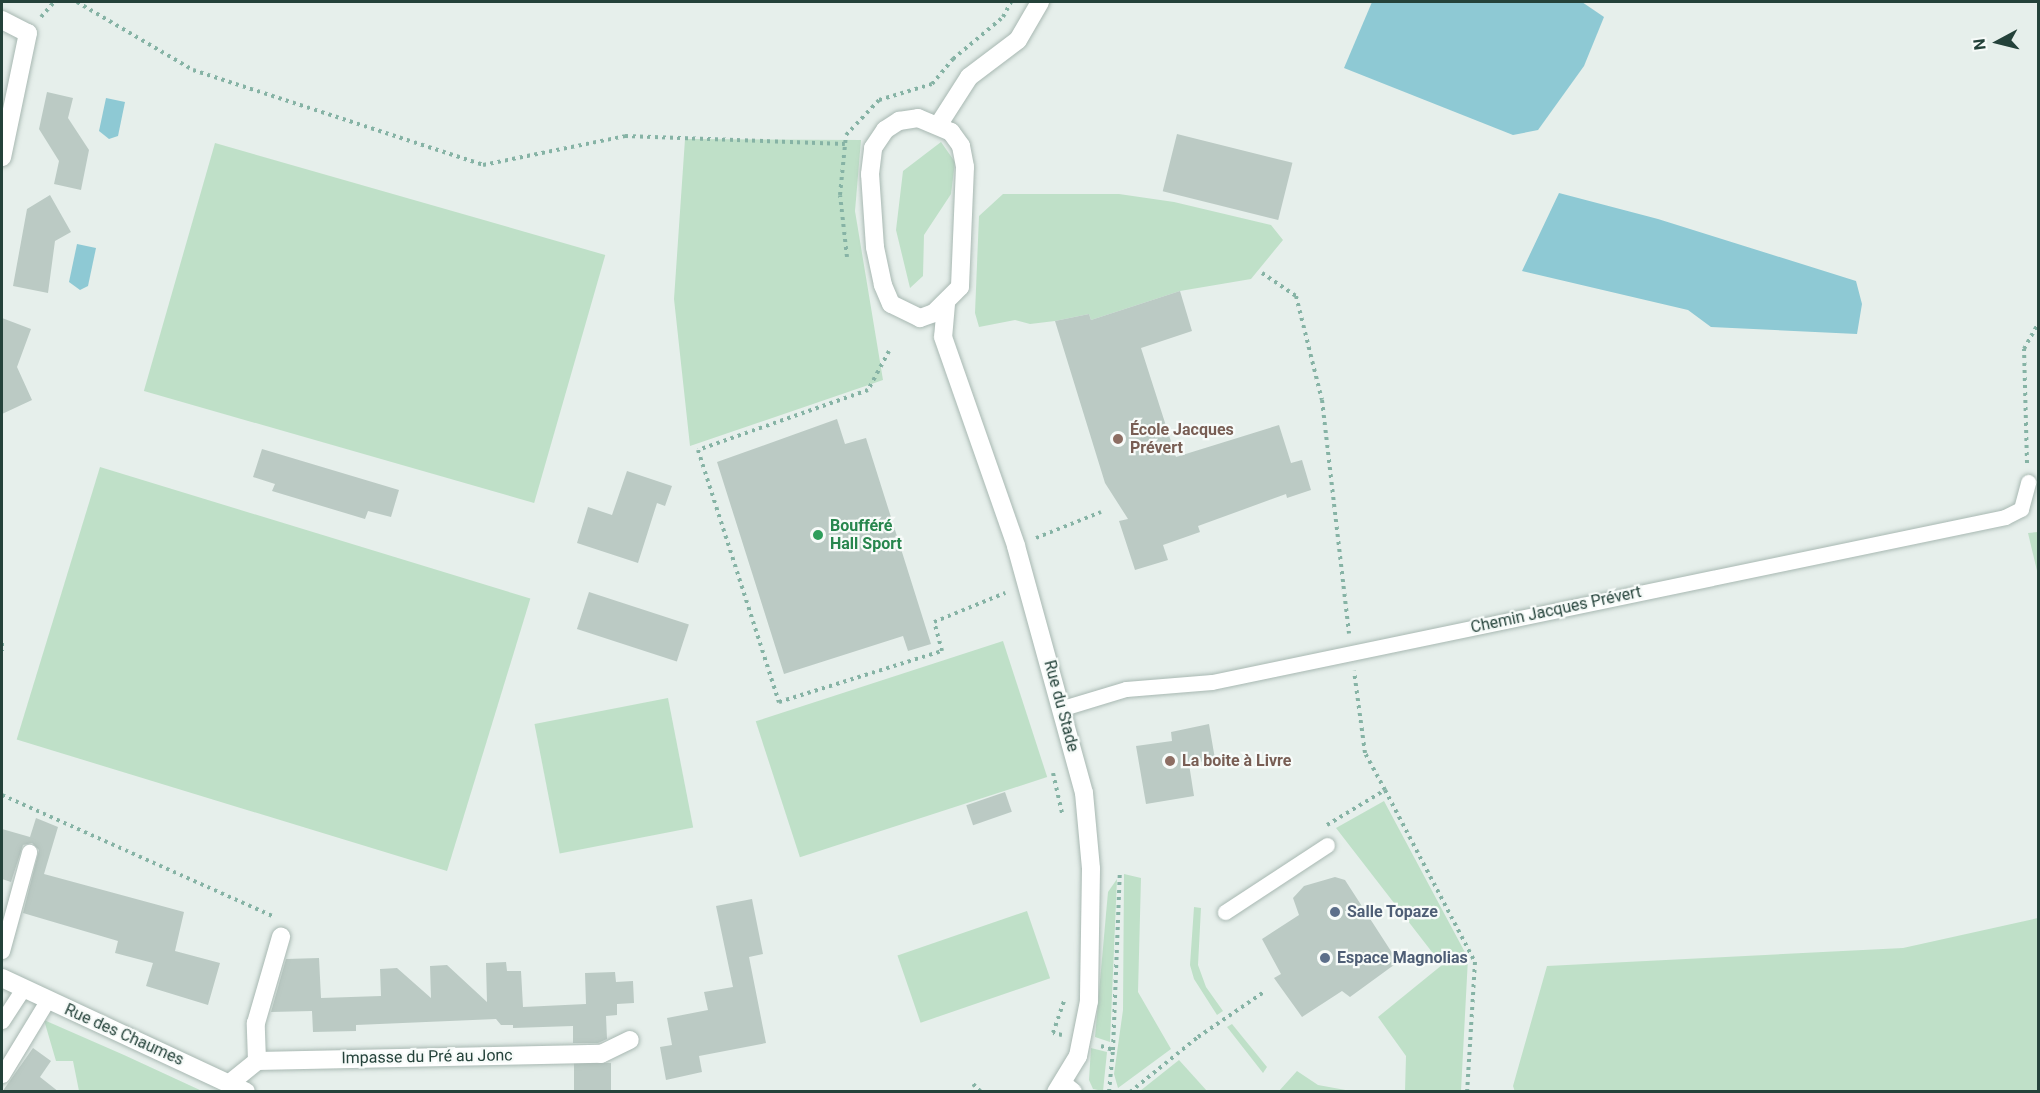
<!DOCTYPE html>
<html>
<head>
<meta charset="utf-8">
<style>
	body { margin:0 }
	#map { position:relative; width:2040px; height:1093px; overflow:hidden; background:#e6efeb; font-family:Roboto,sans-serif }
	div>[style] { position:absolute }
	.green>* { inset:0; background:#bfe0c8; transform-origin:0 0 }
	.water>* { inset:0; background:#8ec9d4 }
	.building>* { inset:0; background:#bbcac4; transform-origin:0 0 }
	.path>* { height:4px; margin-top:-2px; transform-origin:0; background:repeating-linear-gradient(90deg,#86b3a5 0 3px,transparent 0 7.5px) }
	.roads { filter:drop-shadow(0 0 2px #a8b8b2) drop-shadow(0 0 2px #a8b8b2) }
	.lane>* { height:15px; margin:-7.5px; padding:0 7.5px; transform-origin:7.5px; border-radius:7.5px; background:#fff }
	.street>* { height:18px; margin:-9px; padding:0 9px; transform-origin:9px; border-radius:9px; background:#fff }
	.secondary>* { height:18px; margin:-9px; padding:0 9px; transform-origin:9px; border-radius:9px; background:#fff }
	.dots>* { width:16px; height:16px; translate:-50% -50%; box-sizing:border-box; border:3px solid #f7fbf9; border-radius:50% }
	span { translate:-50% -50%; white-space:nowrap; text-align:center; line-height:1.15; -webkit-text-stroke:4.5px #f7fbf9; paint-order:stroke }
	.education-label { font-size:16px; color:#785e54; font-weight:700 }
	.left { translate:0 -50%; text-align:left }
	.leisure-label { font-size:16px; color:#27864d; font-weight:700 }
	.street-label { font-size:16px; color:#24423a }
	.service-label { font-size:16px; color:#4e5e75; font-weight:700 }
	.frame { position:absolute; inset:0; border:3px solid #24423a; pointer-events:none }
	.north { position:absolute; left:1968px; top:12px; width:60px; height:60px; -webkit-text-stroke:4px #f7fbf9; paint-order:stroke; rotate:263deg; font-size:16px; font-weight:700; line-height:24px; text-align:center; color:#24423a }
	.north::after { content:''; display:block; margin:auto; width:21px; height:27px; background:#24423a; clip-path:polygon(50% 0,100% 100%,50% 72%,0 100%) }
</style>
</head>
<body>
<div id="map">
	<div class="green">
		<div style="clip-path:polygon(685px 139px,861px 140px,855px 211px,883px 380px,690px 446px,674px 299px)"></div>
		<div style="clip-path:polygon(941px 142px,955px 162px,951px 194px,924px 235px,923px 276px,910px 288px,896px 230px,903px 171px)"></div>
		<div style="left:215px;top:143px;width:406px;height:258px;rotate:16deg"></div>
		<div style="clip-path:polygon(1003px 194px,1119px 194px,1174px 202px,1271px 225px,1283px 240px,1251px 279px,1180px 291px,1091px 320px,1089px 314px,1055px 321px,1030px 324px,1015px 320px,979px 327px,975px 313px,979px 216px)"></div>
		<div style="left:100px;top:467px;width:450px;height:285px;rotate:17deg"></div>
		<div style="clip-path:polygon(2038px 532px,2038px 575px,2028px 533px)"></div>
		<div style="left:1003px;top:641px;width:143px;height:260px;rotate:72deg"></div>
		<div style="left:668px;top:698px;width:132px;height:136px;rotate:79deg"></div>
		<div style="clip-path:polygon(1384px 801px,1468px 958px,1461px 1091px,1405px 1091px,1406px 1056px,1378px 1017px,1442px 965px,1336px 828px)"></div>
		<div style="clip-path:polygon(1124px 874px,1141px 878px,1138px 992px,1171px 1049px,1118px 1088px,1114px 1074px,1123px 1010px)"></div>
		<div style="clip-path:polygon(1117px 879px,1110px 1042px,1095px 1037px,1108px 892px)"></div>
		<div style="clip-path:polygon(1194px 907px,1201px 908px,1198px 965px,1206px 987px,1223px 1011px,1217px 1015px,1194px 979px,1190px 965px)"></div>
		<div style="left:1027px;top:911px;width:71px;height:137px;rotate:71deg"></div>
		<div style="clip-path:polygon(2038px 918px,2038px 1091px,1515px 1092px,1513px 1086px,1547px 966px,1903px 948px)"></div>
		<div style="clip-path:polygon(44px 1020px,124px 1055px,202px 1091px,79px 1091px,73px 1061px,56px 1061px)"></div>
		<div style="clip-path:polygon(1232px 1024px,1267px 1067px,1263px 1073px,1227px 1027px)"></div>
		<div style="clip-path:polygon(1091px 1048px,1107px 1052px,1103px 1091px,1093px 1089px,1089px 1080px)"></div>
		<div style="clip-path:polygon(1179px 1060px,1207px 1091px,1140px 1091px)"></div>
		<div style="clip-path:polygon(1297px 1071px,1318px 1085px,1351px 1091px,1279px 1091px)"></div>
	</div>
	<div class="water">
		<div style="clip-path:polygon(1372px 2px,1582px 2px,1604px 17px,1584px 66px,1538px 130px,1513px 135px,1344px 68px)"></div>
		<div style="clip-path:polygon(106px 98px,125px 102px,118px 136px,109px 139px,99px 131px)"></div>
		<div style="clip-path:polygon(1559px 193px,1658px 219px,1856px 281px,1862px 304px,1857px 334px,1711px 327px,1688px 310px,1522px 271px)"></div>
		<div style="clip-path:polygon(77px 244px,96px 248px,88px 286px,80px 290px,69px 282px)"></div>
	</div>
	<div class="building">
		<div style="clip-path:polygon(47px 92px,73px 98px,68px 118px,89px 150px,81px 190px,54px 184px,59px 161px,39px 129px)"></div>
		<div style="left:1177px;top:134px;width:119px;height:59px;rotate:14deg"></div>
		<div style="clip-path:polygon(50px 195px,71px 232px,55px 241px,48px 293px,13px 286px,27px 209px)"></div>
		<div style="clip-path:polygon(1180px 291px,1192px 331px,1141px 348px,1176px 457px,1279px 425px,1291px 463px,1302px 460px,1311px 490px,1287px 498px,1286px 494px,1198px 526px,1200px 532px,1163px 545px,1168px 560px,1135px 570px,1119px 521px,1128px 519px,1105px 483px,1055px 321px,1089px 314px,1091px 320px)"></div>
		<div style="clip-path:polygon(2px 318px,31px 329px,17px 367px,32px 400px,2px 414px)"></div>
		<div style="clip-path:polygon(837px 419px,845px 444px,866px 438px,931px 644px,908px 651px,903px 636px,784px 674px,717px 462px)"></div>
		<div style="clip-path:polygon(262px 449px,399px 490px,391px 517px,368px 511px,365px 519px,272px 491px,275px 484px,253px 477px)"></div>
		<div style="clip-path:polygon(627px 471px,672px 486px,665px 506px,657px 503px,638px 563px,577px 543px,588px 507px,612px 515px)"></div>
		<div style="left:589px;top:592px;width:105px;height:39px;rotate:18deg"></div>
		<div style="clip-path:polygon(1209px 724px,1215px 759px,1189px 764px,1194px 796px,1146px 804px,1136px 746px,1172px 741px,1171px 732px)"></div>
		<div style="left:1005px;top:792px;width:21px;height:41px;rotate:71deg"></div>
		<div style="clip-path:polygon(36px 818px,58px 827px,44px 874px,184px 912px,175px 951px,220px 963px,208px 1005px,146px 986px,153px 963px,115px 953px,118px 941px,23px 913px,39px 850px,32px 843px,23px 845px,11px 882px,2px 879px,2px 829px,30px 837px)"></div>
		<div style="clip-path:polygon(1335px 877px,1345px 880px,1398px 962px,1350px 997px,1342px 991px,1302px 1017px,1274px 978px,1281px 974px,1262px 939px,1299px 915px,1293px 898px,1304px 886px)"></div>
		<div style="clip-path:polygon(752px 899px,763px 954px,749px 957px,766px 1043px,699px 1056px,702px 1072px,666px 1080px,660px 1047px,672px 1045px,667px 1018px,708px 1010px,704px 992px,733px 987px,716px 906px)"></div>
		<div style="clip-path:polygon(319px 958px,321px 998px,381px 996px,380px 969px,397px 968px,431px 998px,430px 966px,447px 965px,487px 1002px,486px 963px,506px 962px,507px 971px,521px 971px,523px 1007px,586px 1004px,585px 973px,615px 972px,616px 982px,633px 981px,634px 1003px,617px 1004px,617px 1015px,606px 1016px,607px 1039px,598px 1043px,573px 1043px,573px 1026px,513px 1028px,513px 1025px,501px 1025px,496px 1019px,356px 1025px,356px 1031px,313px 1032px,312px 1011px,271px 1012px,286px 959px)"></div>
		<div style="clip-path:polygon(33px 1048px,51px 1061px,40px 1077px,59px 1092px,2px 1092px)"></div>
		<div style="left:611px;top:1063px;width:29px;height:37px;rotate:90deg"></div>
	</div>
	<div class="path">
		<div style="left:77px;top:2px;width:134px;rotate:30.4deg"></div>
		<div style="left:193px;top:70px;width:305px;rotate:18.1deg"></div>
		<div style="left:483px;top:165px;width:145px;rotate:-11.5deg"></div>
		<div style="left:625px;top:136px;width:220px;rotate:2.1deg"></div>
		<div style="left:41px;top:17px;width:20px;rotate:-49deg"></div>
		<div style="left:847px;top:257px;width:62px;rotate:-96.4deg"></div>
		<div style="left:840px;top:195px;width:60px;rotate:-84.3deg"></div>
		<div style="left:846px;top:135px;width:48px;rotate:-46.7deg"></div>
		<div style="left:879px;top:100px;width:55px;rotate:-16.8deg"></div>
		<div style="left:932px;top:84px;width:33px;rotate:-50deg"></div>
		<div style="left:953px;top:59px;width:65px;rotate:-40deg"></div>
		<div style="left:1003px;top:17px;width:17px;rotate:-62deg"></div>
		<div style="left:1262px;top:273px;width:41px;rotate:34.1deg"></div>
		<div style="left:1296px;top:296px;width:107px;rotate:76deg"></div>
		<div style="left:1322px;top:400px;width:235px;rotate:83.4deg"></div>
		<div style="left:889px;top:351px;width:44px;rotate:118.3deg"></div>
		<div style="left:868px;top:390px;width:180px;rotate:160.6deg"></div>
		<div style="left:698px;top:450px;width:265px;rotate:72.2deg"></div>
		<div style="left:779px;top:702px;width:171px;rotate:-17.4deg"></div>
		<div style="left:942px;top:651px;width:30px;rotate:-105deg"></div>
		<div style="left:934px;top:622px;width:77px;rotate:-22.2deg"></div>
		<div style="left:2027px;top:463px;width:114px;rotate:-91.5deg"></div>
		<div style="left:2024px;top:349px;width:29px;rotate:-61deg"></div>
		<div style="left:1036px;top:538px;width:70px;rotate:-21.8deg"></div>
		<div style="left:2px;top:643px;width:8px;rotate:90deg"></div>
		<div style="left:1053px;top:773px;width:41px;rotate:77.3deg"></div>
		<div style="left:1385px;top:790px;width:194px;rotate:62.4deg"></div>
		<div style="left:1475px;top:962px;width:130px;rotate:93.5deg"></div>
		<div style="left:2px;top:795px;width:299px;rotate:24.1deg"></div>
		<div style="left:1327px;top:825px;width:68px;rotate:-31.1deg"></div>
		<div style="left:1385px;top:790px;width:42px;rotate:-118.4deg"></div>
		<div style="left:1365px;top:753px;width:83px;rotate:-97.6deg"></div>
		<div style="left:1062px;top:1035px;width:9px;rotate:-167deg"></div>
		<div style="left:1053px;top:1033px;width:36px;rotate:-71deg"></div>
		<div style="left:1101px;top:1046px;width:13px;rotate:18deg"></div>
		<div style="left:1113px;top:1050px;width:180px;rotate:-87.8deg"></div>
		<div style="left:973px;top:1084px;width:11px;rotate:45deg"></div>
		<div style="left:1109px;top:1092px;width:42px;rotate:-84.6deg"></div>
		<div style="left:1130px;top:1092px;width:87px;rotate:-39deg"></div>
		<div style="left:1198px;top:1037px;width:80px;rotate:-34.3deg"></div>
	</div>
	<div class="roads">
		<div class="lane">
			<div style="left:1063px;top:708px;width:66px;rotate:-16.8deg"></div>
			<div style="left:1126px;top:689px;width:86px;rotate:-4.7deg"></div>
			<div style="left:1212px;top:682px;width:810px;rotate:-11.75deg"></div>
			<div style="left:2005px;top:517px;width:18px;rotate:-27deg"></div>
			<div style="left:2021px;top:509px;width:28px;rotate:-75deg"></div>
			<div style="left:1225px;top:912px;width:122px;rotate:-33.3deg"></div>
			<div style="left:2px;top:951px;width:103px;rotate:-74.7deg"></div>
			<div style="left:2px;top:1021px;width:38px;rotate:-57deg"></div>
			<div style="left:2px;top:1075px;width:87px;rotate:-58.7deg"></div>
		</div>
		<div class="street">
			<div style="left:2px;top:20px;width:29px;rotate:27deg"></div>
			<div style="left:28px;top:33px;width:127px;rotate:101.8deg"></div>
			<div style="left:2px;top:978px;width:269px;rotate:25deg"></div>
			<div style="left:257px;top:1061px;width:38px;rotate:-92deg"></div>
			<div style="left:256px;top:1023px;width:90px;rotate:-73.8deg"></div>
			<div style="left:230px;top:1083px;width:35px;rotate:-39deg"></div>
			<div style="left:257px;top:1061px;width:344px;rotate:-1.2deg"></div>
			<div style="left:601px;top:1054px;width:32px;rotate:-26deg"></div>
			<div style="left:1063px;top:1084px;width:13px;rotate:39deg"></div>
		</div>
		<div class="secondary">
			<div style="left:918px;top:118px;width:36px;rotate:23deg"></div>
			<div style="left:951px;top:132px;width:17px;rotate:54deg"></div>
			<div style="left:961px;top:146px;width:21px;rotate:79deg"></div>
			<div style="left:965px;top:167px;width:120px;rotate:92.4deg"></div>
			<div style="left:960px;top:287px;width:37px;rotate:135deg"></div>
			<div style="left:934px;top:313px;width:15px;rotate:160deg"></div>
			<div style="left:920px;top:318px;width:32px;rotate:-154deg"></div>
			<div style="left:891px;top:304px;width:21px;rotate:-113deg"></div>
			<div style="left:883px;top:285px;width:39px;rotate:-102deg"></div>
			<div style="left:875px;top:247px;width:73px;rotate:-93.9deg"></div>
			<div style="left:870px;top:174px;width:26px;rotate:-83deg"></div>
			<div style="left:873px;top:148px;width:22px;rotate:-56deg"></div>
			<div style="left:885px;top:130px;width:17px;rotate:-33deg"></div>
			<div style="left:899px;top:121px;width:19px;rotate:-9deg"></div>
			<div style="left:939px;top:124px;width:56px;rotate:-57.4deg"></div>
			<div style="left:969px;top:77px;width:61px;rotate:-37.1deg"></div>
			<div style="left:1018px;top:40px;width:44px;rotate:-59.9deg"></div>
			<div style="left:946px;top:304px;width:33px;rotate:95deg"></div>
			<div style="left:943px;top:337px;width:221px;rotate:70.7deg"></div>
			<div style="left:1016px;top:546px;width:256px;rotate:74.6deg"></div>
			<div style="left:1084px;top:793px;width:76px;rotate:84.7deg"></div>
			<div style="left:1091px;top:869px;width:132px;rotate:90.9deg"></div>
			<div style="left:1089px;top:1001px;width:56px;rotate:101.3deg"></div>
			<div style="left:1078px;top:1056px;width:42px;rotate:121.4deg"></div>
		</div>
	</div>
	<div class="dots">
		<div style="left:1118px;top:439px;background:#8d6e63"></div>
		<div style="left:818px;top:535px;background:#2e9e5b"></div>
		<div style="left:1170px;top:761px;background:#8d6e63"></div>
		<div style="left:1335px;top:912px;background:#5c6f8a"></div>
		<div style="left:1325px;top:958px;background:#5c6f8a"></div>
	</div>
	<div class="education-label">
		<span class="left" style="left:1130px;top:439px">École Jacques<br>Prévert</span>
		<span class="left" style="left:1182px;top:761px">La boite à Livre</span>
	</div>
	<div class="leisure-label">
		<span class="left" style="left:830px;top:535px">Boufféré<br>Hall Sport</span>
	</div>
	<div class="street-label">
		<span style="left:1556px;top:610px;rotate:-12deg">Chemin Jacques Prévert</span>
		<span style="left:1061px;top:706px;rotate:75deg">Rue du Stade</span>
		<span style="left:124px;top:1035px;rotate:24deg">Rue des Chaumes</span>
		<span style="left:427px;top:1057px;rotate:-1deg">Impasse du Pré au Jonc</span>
	</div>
	<div class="service-label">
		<span class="left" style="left:1347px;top:912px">Salle Topaze</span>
		<span class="left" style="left:1337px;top:958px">Espace Magnolias</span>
	</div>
	<div class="frame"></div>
	<div class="north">N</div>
</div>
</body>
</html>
